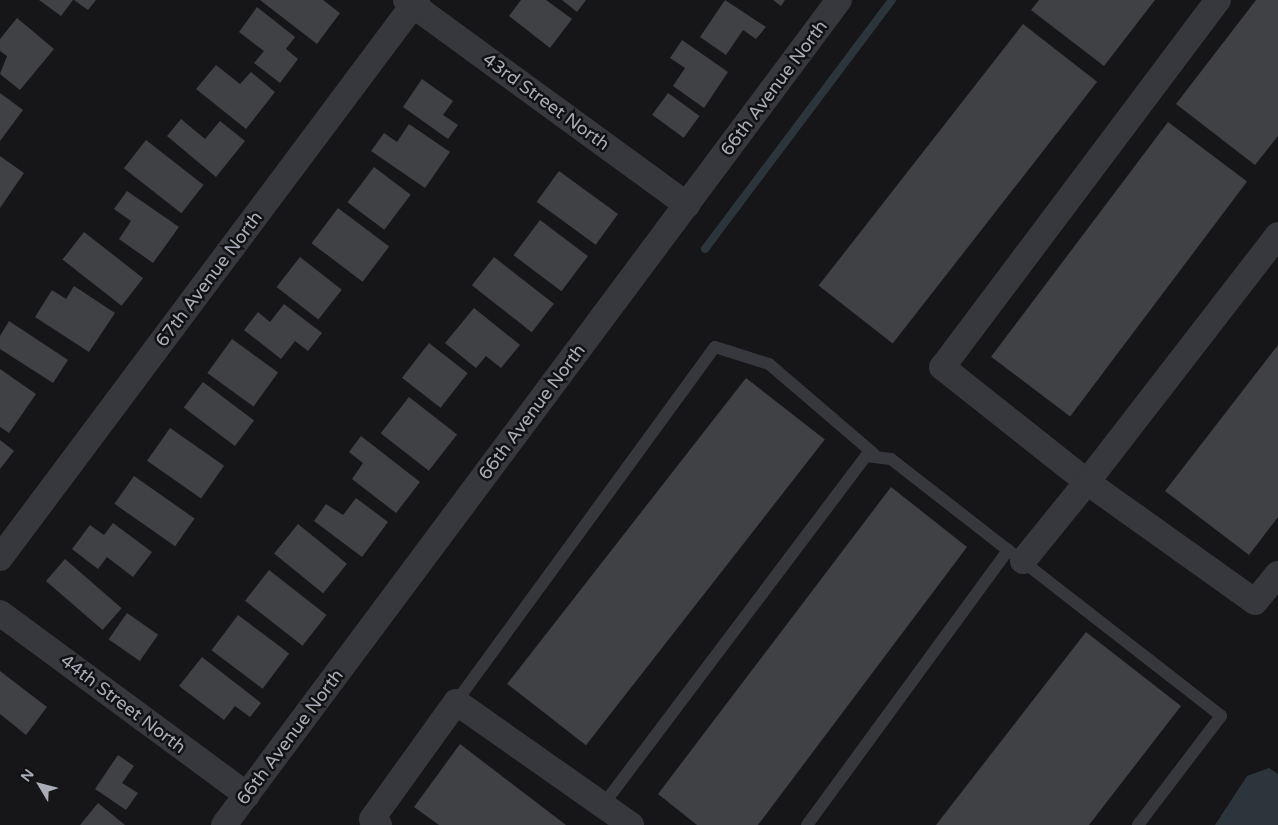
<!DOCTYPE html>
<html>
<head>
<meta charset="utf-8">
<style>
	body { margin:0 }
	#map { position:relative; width:1278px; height:825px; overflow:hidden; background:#161618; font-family:"Varela Round",sans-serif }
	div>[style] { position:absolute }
	.water>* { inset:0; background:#2c353c }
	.stream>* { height:8px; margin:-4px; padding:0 4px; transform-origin:4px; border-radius:4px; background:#2c353c }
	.building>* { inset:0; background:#404145; transform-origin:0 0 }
	.lane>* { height:12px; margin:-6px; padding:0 6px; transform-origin:6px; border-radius:6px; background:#37383d }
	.street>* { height:26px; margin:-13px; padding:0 13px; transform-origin:13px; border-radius:13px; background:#37383d }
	span { translate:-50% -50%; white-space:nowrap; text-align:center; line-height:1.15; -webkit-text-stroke:5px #111113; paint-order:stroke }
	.street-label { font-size:18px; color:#a8adb8 }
	.north { position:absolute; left:15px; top:760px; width:50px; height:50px; -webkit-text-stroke:4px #111113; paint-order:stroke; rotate:307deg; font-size:14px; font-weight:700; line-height:20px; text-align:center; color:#a8adb8 }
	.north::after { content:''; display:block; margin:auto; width:18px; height:22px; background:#a8adb8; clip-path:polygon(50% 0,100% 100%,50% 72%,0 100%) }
</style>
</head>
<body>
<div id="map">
	<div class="water">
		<div style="clip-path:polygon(1269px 768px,1278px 774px,1278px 825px,1215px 825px,1247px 776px)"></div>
	</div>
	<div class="stream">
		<div style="left:705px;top:249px;width:311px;rotate:-53.1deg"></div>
	</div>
	<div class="building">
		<div style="clip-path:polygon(39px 0,73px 0,61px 16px)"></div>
		<div style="clip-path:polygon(74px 0,96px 0,88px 10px)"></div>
		<div style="clip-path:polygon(260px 0,323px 0,340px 13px,317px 44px)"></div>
		<div style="clip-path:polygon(521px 0,546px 0,572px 19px,550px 48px,509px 16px)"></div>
		<div style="clip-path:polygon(562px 0,586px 0,577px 12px)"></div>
		<div style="clip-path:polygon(725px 0,766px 27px,756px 39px,743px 30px,726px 55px,700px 37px)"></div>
		<div style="clip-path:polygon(773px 0,785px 0,781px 6px)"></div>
		<div style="clip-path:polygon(1039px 0,1155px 0,1104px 66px,1031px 10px)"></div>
		<div style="clip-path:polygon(1256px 0,1278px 0,1278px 136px,1255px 165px,1176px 104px)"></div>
		<div style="clip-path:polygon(257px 7px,295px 37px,286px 49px,298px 59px,280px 83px,254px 63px,264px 51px,239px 32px)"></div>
		<div style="clip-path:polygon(17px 18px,54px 49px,20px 90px,0 74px,7px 56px,0 51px,0 39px)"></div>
		<div style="left:1023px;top:24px;width:94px;height:332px;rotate:38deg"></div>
		<div style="clip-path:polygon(682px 40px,728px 72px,704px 108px,673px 86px,685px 68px,670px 58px)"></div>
		<div style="clip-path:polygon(216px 65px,240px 84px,251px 72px,275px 92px,246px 129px,196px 89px)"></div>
		<div style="clip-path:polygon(422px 79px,453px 101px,443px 115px,458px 125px,448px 139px,403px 107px)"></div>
		<div style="clip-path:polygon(0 93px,23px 110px,0 141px)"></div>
		<div style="left:668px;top:93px;width:39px;height:27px;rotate:36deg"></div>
		<div style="clip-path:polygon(181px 119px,205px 139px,220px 121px,245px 141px,216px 177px,167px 136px)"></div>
		<div style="left:1168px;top:122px;width:99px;height:294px;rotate:37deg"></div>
		<div style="clip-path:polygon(409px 124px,450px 152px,425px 188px,371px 151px,384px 133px,397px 142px)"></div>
		<div style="left:146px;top:140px;width:73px;height:36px;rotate:38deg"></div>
		<div style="clip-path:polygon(0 156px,24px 173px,0 208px)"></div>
		<div style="left:374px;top:167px;width:46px;height:44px;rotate:37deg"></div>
		<div style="left:559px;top:171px;width:73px;height:38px;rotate:36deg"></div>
		<div style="clip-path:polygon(127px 191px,179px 227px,153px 263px,119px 239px,131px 221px,114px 209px)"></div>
		<div style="left:338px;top:208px;width:64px;height:44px;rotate:37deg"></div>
		<div style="left:540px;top:220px;width:60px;height:44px;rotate:37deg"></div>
		<div style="left:84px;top:232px;width:75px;height:35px;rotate:38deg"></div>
		<div style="left:300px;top:257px;width:53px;height:38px;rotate:38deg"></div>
		<div style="left:494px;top:257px;width:76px;height:36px;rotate:38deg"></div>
		<div style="clip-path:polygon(74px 286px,115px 313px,89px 352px,35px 317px,52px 290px,66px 299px)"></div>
		<div style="clip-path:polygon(284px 304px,322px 333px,308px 351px,295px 341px,281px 359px,244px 330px,258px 312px,270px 322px)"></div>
		<div style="clip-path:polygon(474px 308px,520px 345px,501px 368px,486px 356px,476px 368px,445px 343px)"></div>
		<div style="clip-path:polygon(9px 321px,68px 360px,53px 383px,0 349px,0 336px)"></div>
		<div style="left:232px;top:339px;width:57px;height:42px;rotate:36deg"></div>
		<div style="left:429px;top:343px;width:49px;height:44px;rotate:38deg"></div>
		<div style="clip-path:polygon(1278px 345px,1278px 517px,1249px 555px,1165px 491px)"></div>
		<div style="clip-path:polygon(0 369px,36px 394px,9px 433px,0 427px)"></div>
		<div style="left:746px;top:378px;width:100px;height:388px;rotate:38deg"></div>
		<div style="left:203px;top:382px;width:64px;height:32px;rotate:37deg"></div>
		<div style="left:409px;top:397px;width:61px;height:46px;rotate:38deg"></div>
		<div style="left:170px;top:428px;width:66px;height:40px;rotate:35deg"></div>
		<div style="clip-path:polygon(361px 436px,420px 482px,396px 513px,352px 479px,363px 463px,349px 452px)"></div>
		<div style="clip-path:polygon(0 440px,14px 451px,0 469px)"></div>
		<div style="left:134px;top:476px;width:74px;height:34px;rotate:35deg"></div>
		<div style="clip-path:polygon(891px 487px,967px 547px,758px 825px,697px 825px,658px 794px)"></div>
		<div style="clip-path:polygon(356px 498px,388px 522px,362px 557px,314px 521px,326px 504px,343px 515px)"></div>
		<div style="clip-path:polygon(113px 523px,152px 552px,133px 577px,107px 557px,98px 569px,72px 549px,90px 525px,104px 535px)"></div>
		<div style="left:298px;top:524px;width:63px;height:38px;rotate:39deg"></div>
		<div style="left:65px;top:559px;width:75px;height:29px;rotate:41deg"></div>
		<div style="left:269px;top:570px;width:73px;height:39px;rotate:38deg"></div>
		<div style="left:127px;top:613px;width:38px;height:32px;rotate:35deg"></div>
		<div style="left:238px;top:615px;width:64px;height:44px;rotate:37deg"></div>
		<div style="clip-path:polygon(1086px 632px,1181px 706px,1089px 825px,936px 825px)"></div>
		<div style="clip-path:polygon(202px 657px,261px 703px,250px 717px,235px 706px,224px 720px,179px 686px)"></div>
		<div style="clip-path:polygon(0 671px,47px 707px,26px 735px,0 714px)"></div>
		<div style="clip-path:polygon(460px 744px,566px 825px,439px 825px,414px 807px)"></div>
		<div style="clip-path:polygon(118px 755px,134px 766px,122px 783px,138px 793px,126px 810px,95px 789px)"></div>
		<div style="clip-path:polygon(98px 803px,125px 825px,80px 825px)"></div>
	</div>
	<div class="lane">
		<div style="left:456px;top:702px;width:439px;rotate:-53.9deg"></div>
		<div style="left:715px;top:347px;width:57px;rotate:17.5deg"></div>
		<div style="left:769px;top:364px;width:138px;rotate:40.6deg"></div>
		<div style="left:603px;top:805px;width:437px;rotate:-53deg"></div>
		<div style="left:866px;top:456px;width:25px;rotate:7deg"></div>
		<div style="left:891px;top:459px;width:148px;rotate:37.9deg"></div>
		<div style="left:807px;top:825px;width:341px;rotate:-53.8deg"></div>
		<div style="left:1008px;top:550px;width:270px;rotate:37.9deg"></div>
		<div style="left:1221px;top:716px;width:137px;rotate:127.3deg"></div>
	</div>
	<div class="street">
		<div style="left:406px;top:0;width:348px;rotate:36.1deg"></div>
		<div style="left:1218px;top:0;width:459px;rotate:126.9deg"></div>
		<div style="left:942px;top:367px;width:185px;rotate:38.4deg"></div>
		<div style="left:1087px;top:482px;width:312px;rotate:-52.3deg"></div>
		<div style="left:0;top:558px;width:697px;rotate:-53.23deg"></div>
		<div style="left:1023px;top:561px;width:102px;rotate:-51deg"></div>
		<div style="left:1087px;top:482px;width:206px;rotate:35.5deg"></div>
		<div style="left:1255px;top:602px;width:36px;rotate:-51deg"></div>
		<div style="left:0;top:613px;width:307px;rotate:36.4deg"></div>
		<div style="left:224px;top:825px;width:1029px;rotate:-53.3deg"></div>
		<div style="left:379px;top:825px;width:9px;rotate:-139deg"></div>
		<div style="left:372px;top:819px;width:144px;rotate:-54.3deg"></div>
		<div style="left:456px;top:702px;width:214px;rotate:35.1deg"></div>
	</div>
	<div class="street-label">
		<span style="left:774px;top:88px;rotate:-53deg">66th Avenue North</span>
		<span style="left:546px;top:102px;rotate:36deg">43rd Street North</span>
		<span style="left:209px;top:279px;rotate:-53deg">67th Avenue North</span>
		<span style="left:532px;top:412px;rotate:-53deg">66th Avenue North</span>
		<span style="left:123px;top:704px;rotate:37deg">44th Street North</span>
		<span style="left:290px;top:737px;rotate:-53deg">66th Avenue North</span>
	</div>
	<div class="north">N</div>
</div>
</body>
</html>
